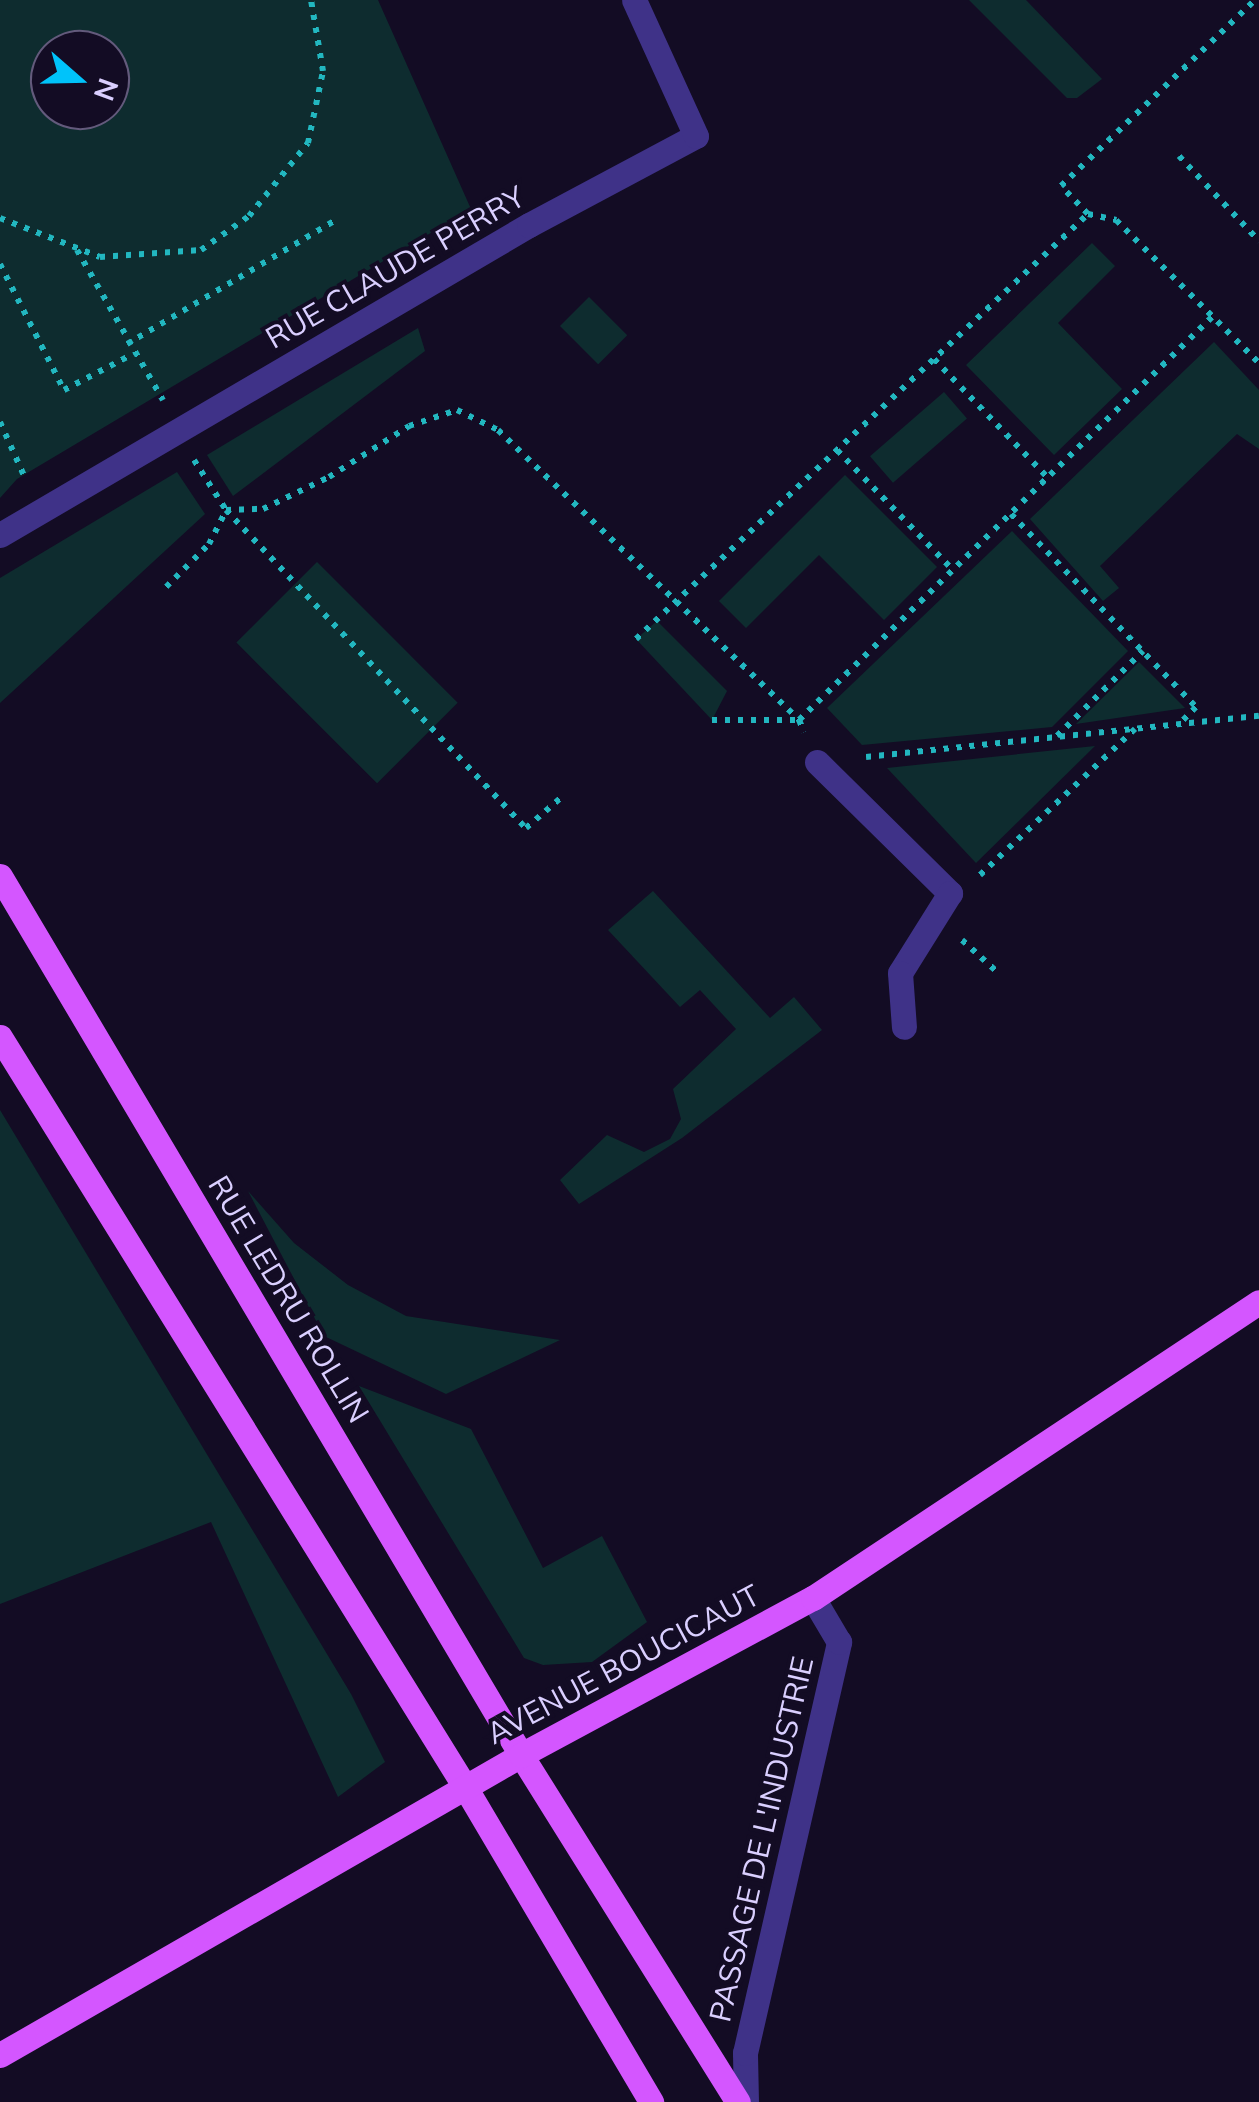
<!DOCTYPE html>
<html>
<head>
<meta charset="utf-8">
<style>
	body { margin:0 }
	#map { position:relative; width:1259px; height:2102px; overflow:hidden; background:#130c24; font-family:Mulish,sans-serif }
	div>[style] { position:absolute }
	.green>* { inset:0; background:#0e2c2f; transform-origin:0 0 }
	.path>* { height:6px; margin-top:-3px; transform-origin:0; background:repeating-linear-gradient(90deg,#22b7c0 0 5px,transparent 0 13px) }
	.minor>* { height:25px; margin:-12.5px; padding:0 12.5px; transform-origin:12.5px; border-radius:12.5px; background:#3f3288 }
	.major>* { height:25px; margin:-12.5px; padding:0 12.5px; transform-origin:12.5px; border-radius:12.5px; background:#d456ff }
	span { translate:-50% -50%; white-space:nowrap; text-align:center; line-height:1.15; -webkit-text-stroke:8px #130c24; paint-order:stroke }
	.street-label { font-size:30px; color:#dacfff }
	.north { position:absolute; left:30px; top:30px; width:100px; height:100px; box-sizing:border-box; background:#130c24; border:2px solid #635a7c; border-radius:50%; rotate:110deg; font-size:28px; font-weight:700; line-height:40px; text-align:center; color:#dacfff }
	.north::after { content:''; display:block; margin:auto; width:35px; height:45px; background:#00c3fa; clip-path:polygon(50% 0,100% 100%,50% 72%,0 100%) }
</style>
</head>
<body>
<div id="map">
	<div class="green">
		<div style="clip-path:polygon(evenodd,0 0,378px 0,471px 209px,17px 479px,0 498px,0 0,50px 50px,110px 50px,110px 110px,50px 110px,50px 50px)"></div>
		<div style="clip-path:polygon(969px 0,1026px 0,1102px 79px,1077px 98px,1067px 98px)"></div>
		<div style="clip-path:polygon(1092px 243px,1115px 266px,1058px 323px,1122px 389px,1054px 455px,966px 365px)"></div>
		<div style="left:589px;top:297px;width:54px;height:41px;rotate:45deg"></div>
		<div style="clip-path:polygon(418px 328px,425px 351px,233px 496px,207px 455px)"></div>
		<div style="clip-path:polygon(1214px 342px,1259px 390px,1259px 449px,1237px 434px,1100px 566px,1119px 588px,1103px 601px,1030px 519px)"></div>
		<div style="left:944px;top:392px;width:35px;height:98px;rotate:49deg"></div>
		<div style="clip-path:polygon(177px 472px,205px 514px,0 703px,0 578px)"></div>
		<div style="clip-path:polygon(845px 475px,937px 567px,884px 620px,819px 555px,746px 628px,719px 601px)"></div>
		<div style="clip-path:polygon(1012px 531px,1128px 651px,1052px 727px,862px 745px,827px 708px)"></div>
		<div style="left:317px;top:562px;width:199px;height:114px;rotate:45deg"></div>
		<div style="clip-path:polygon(657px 621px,727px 691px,712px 720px,636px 639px)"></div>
		<div style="clip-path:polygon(1139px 662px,1185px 708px,1076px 724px)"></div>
		<div style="clip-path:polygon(1095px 746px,976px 863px,887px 768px)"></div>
		<div style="clip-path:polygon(653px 891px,770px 1018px,794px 997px,822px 1030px,682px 1138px,579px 1204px,560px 1180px,607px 1135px,644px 1152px,670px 1139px,681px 1119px,673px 1089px,736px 1029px,700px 990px,680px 1007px,608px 930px)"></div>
		<div style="clip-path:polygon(0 1110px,351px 1694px,385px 1762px,338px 1797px,211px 1522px,0 1604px)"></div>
		<div style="clip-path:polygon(248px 1191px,294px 1243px,348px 1285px,406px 1316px,560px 1340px,446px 1394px,324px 1336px)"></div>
		<div style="clip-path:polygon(359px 1386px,471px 1429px,543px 1568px,602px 1536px,647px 1622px,592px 1662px,543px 1665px,524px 1658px)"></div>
	</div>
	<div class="path">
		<div style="left:1179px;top:156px;width:117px;rotate:46.7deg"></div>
		<div style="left:1088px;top:214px;width:39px;rotate:-134deg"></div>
		<div style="left:1061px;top:186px;width:269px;rotate:-43.8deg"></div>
		<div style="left:0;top:218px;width:107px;rotate:21.3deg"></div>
		<div style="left:100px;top:257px;width:101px;rotate:-4deg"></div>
		<div style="left:201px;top:250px;width:59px;rotate:-35.3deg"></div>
		<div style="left:249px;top:216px;width:94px;rotate:-51.1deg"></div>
		<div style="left:308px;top:143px;width:74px;rotate:-78.2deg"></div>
		<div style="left:323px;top:71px;width:72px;rotate:-99.6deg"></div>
		<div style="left:77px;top:250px;width:173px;rotate:60.2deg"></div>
		<div style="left:0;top:264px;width:141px;rotate:63.1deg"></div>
		<div style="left:64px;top:390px;width:78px;rotate:-27.6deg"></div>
		<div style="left:127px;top:344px;width:243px;rotate:-30.7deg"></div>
		<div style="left:934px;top:359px;width:165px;rotate:46.2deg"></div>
		<div style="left:0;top:422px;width:64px;rotate:65.9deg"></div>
		<div style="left:837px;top:450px;width:167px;rotate:46deg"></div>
		<div style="left:194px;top:460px;width:59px;rotate:57.4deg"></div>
		<div style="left:226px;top:510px;width:37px;rotate:-2deg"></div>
		<div style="left:263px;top:509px;width:73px;rotate:-25.9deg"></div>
		<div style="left:329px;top:477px;width:95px;rotate:-32.5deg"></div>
		<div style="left:409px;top:426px;width:51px;rotate:-18.4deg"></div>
		<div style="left:457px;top:410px;width:46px;rotate:26deg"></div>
		<div style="left:498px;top:430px;width:418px;rotate:43.9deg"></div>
		<div style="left:799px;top:720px;width:13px;rotate:67deg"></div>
		<div style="left:1011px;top:514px;width:267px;rotate:46.2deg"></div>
		<div style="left:1196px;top:707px;width:23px;rotate:135deg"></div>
		<div style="left:166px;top:587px;width:61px;rotate:-45deg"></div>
		<div style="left:209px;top:544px;width:38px;rotate:-63deg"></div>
		<div style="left:226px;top:510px;width:437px;rotate:46.7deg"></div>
		<div style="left:526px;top:828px;width:50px;rotate:-41deg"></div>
		<div style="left:636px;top:639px;width:620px;rotate:-43.24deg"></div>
		<div style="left:1088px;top:214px;width:29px;rotate:12deg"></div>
		<div style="left:1116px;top:220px;width:202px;rotate:45deg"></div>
		<div style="left:712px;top:720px;width:87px"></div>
		<div style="left:799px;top:720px;width:577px;rotate:-44.3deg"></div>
		<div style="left:1057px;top:736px;width:121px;rotate:-44.7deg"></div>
		<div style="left:866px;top:757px;width:395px;rotate:-6deg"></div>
		<div style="left:980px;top:875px;width:213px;rotate:-43.3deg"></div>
		<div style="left:962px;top:940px;width:45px;rotate:42.3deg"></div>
	</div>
	<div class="minor">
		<div style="left:0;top:535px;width:613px;rotate:-30.37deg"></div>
		<div style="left:529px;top:225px;width:189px;rotate:-28.1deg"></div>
		<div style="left:696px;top:136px;width:149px;rotate:-114.5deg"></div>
		<div style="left:817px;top:762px;width:187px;rotate:44.6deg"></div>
		<div style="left:950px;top:893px;width:94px;rotate:122deg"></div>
		<div style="left:900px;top:973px;width:54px;rotate:85.8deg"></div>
		<div style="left:746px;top:2102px;width:49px;rotate:-91.2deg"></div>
		<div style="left:745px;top:2053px;width:422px;rotate:-77.1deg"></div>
		<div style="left:839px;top:1642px;width:51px;rotate:-120.6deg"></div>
	</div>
	<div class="major">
		<div style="left:0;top:876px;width:1022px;rotate:59.34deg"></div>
		<div style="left:521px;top:1755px;width:409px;rotate:58deg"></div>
		<div style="left:0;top:1037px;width:882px;rotate:58.2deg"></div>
		<div style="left:465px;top:1787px;width:366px;rotate:59.4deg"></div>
		<div style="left:0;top:2055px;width:601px;rotate:-29.93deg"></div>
		<div style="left:521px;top:1755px;width:332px;rotate:-28.3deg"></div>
		<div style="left:813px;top:1598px;width:535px;rotate:-33.57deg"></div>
	</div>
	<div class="street-label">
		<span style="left:395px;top:267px;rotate:-30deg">RUE CLAUDE PERRY</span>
		<span style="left:289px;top:1299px;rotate:59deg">RUE LEDRU ROLLIN</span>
		<span style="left:623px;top:1664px;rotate:-28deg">AVENUE BOUCICAUT</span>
		<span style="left:761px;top:1839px;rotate:-77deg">PASSAGE DE L'INDUSTRIE</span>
	</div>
	<div class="north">N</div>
</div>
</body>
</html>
